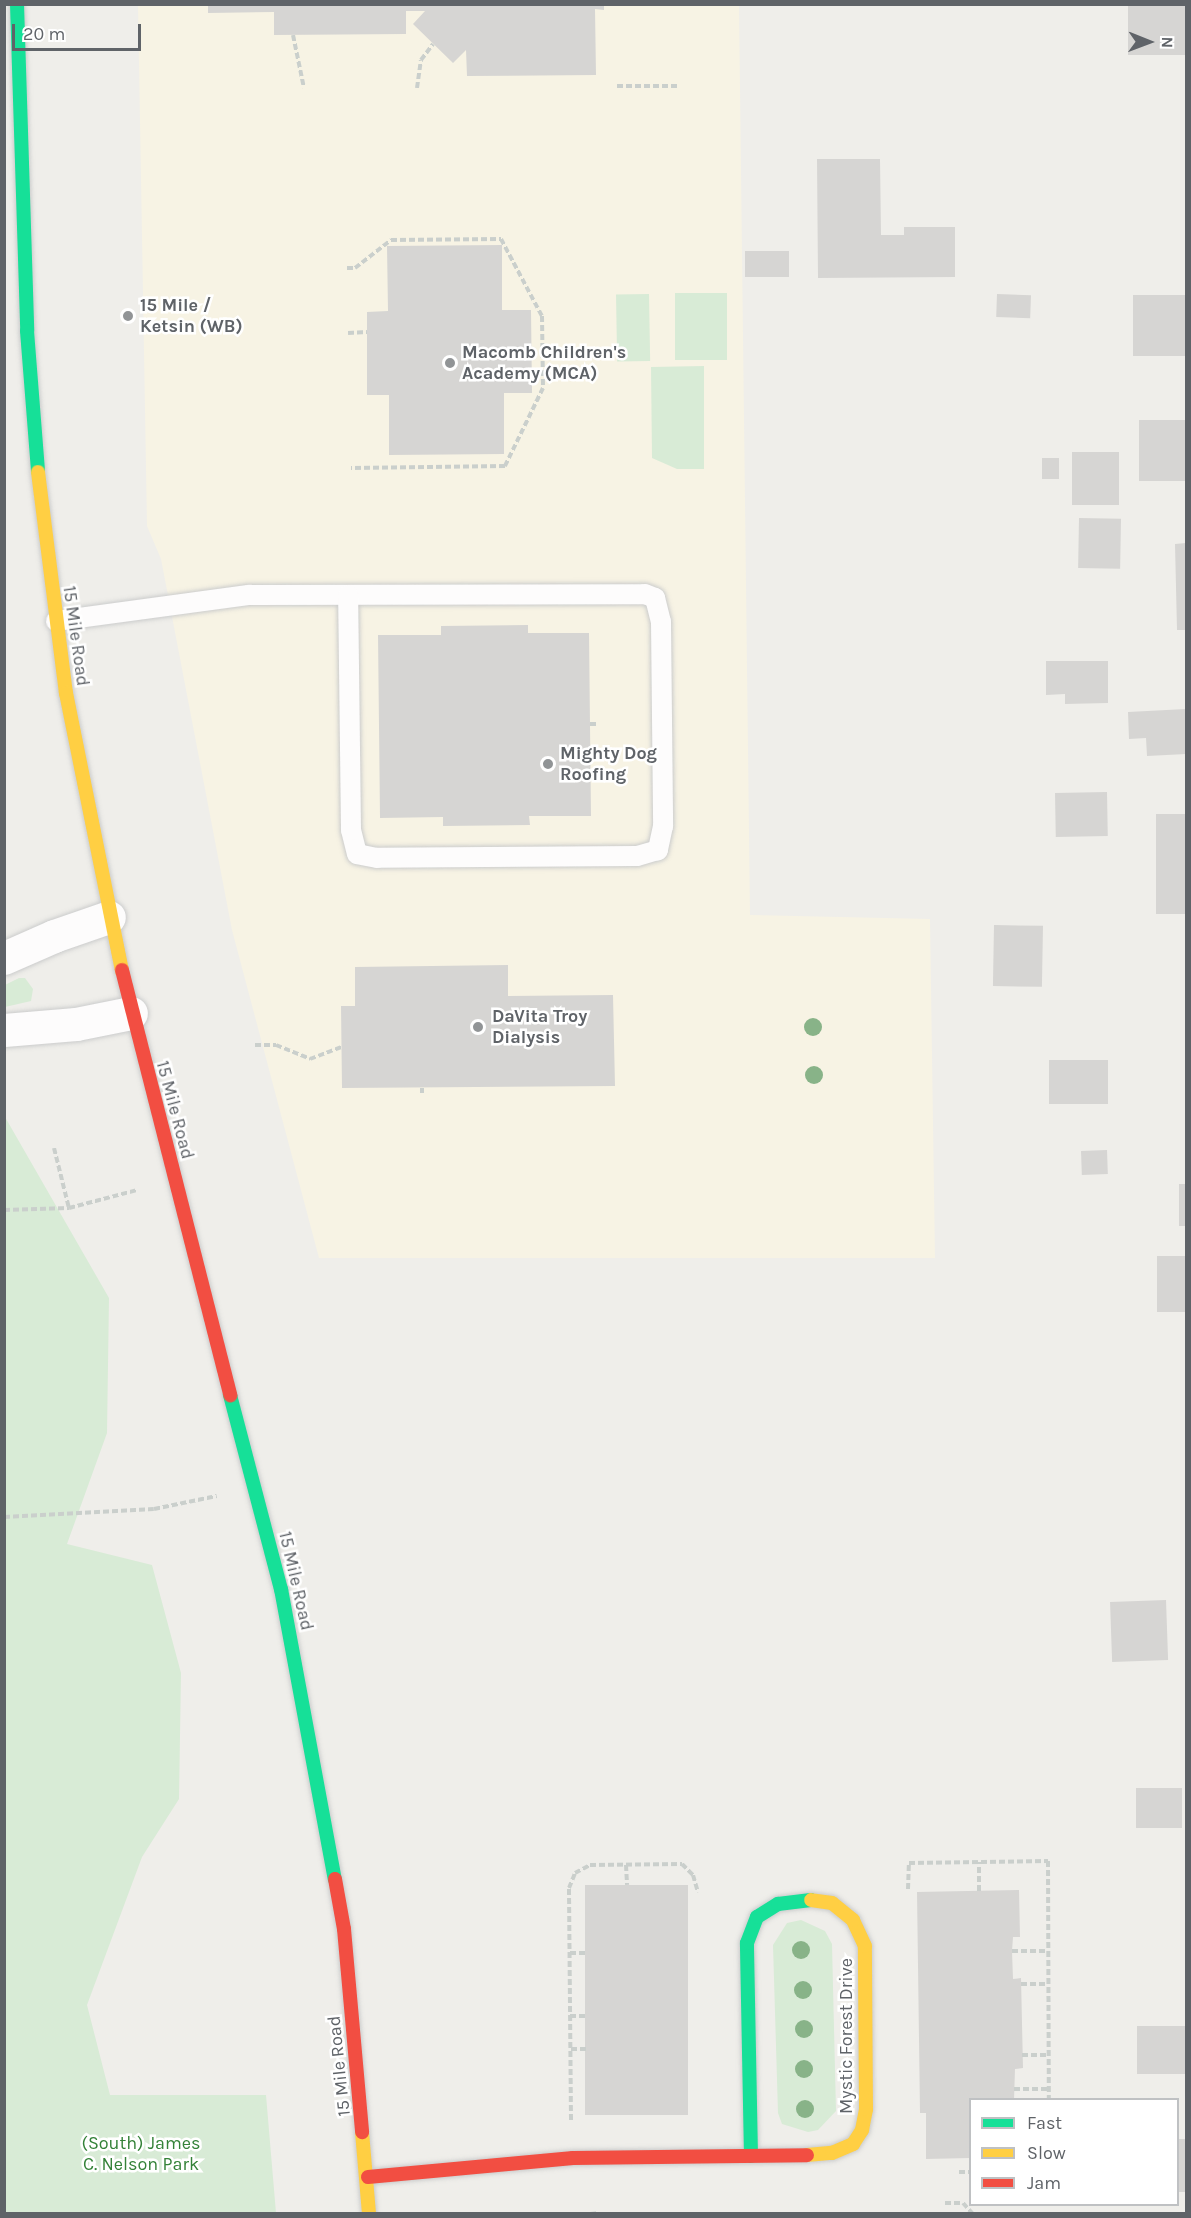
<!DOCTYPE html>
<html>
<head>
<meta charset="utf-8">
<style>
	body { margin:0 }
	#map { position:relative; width:1191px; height:2218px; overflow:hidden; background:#efeeea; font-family:Karla,sans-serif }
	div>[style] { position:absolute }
	.commercial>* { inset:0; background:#f7f3e4 }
	.green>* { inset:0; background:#d8ebd6; transform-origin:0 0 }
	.building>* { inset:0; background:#d6d5d3; transform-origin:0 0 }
	.path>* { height:4px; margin-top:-2px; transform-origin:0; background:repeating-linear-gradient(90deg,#cacfcc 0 6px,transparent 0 9px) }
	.roads { filter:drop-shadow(0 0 2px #cbcccc) drop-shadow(0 0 2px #cbcccc) }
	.lane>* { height:20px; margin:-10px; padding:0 10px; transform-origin:10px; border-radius:10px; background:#fdfcfc }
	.street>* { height:33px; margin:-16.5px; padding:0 16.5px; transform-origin:16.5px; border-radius:16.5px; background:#fdfcfc }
	.fast>* { height:14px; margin:-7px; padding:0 7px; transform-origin:7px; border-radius:7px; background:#16e098 }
	.slow>* { height:14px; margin:-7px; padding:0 7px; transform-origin:7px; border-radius:7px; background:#ffcf43 }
	.jam>* { height:14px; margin:-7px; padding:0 7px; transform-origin:7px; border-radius:7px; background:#f24e42 }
	.trees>* { width:18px; height:18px; margin:-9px; border-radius:50%; background:#88b388 }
	.dots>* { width:16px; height:16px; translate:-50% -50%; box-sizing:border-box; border:3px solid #fff; border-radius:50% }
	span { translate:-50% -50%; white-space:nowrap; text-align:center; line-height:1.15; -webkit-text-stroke:5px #fff; paint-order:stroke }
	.poi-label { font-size:18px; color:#5f6368; font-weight:700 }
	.left { translate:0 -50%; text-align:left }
	.street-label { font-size:18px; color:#5f6368 }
	.park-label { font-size:18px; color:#348238 }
	.frame { position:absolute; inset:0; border:6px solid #5f6368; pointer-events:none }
	.legend { position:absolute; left:969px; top:2098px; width:210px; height:108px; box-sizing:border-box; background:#fff; border:2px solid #bfc1c3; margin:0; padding:8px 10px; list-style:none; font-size:18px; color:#5f6368 }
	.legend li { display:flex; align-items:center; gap:12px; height:30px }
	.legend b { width:30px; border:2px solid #bfc1c3 }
	.north { position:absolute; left:1119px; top:12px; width:60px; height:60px; -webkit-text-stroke:4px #fff; paint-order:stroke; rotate:91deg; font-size:16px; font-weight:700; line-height:24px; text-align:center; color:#5f6368 }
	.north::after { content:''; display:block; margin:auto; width:21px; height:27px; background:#5f6368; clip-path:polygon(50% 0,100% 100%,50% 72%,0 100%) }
	.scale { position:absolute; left:12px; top:24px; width:129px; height:27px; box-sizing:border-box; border:3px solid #5f6368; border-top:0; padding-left:8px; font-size:18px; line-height:21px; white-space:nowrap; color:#5f6368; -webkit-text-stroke:4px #fff; paint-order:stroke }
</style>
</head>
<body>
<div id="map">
	<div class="commercial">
		<div style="clip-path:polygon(138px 5px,739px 5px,750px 915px,930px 919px,935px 1258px,319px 1258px,232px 930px,161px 559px,147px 526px)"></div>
	</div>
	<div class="green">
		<div style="left:675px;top:293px;width:52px;height:67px"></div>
		<div style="left:649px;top:294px;width:67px;height:33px;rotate:89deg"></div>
		<div style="clip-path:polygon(704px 366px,704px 469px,677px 469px,652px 458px,651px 367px)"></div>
		<div style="clip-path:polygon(19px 978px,25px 978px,33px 989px,31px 1001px,5px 1007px,5px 985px)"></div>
		<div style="clip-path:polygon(5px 1117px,109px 1298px,107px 1433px,67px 1544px,152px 1565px,181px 1673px,179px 1799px,142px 1857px,87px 2005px,110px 2095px,266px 2095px,276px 2213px,5px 2213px)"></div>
		<div style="clip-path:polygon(801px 1920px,825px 1931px,832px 1944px,836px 2111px,818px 2130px,808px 2132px,782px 2124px,778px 2113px,773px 1945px,787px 1923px)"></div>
	</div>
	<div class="building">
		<div style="clip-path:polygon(208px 4px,604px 4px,604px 10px,595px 9px,596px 75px,467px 76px,466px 50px,453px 63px,413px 24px,425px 11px,406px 11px,406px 34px,274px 35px,274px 12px,208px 13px)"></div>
		<div style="left:1128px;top:4px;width:58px;height:51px"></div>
		<div style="clip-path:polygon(817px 159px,880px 159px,881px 235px,904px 235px,904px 227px,955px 227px,955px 277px,818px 278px)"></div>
		<div style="clip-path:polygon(502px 245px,502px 310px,531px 310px,532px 393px,504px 393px,504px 454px,389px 455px,389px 395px,367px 395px,367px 312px,388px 311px,387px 246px)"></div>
		<div style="left:789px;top:251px;width:26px;height:44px;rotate:90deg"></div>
		<div style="left:997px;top:294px;width:34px;height:23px;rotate:2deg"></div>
		<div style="left:1186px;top:295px;width:61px;height:53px;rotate:90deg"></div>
		<div style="left:1186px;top:420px;width:61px;height:47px;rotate:90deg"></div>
		<div style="left:1072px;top:452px;width:47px;height:53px"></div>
		<div style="left:1042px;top:458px;width:17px;height:21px"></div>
		<div style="left:1079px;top:518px;width:42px;height:50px;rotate:1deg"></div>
		<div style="clip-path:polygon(1186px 543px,1186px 630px,1177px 630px,1175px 544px)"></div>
		<div style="clip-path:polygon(528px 625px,528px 633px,589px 633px,591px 816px,529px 816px,530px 825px,443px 826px,443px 817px,380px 818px,378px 635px,441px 635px,441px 626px)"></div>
		<div style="clip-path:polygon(1046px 661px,1108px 661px,1108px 703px,1065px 704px,1065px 694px,1046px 695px)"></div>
		<div style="clip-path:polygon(1186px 709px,1186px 754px,1147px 756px,1146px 738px,1129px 739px,1128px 712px)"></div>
		<div style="left:1107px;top:792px;width:44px;height:52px;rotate:89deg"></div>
		<div style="left:1156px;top:814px;width:30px;height:100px"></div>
		<div style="left:994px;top:925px;width:49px;height:61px;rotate:1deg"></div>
		<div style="clip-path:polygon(508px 965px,508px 996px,613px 995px,615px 1086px,342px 1088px,341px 1006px,355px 1006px,355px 967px)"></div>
		<div style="left:1049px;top:1060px;width:59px;height:44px"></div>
		<div style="left:1107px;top:1150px;width:24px;height:26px;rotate:88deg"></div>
		<div style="left:1179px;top:1184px;width:7px;height:42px"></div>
		<div style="left:1157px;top:1256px;width:29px;height:56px"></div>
		<div style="left:1166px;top:1600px;width:60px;height:56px;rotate:88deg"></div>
		<div style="left:1182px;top:1788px;width:40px;height:46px;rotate:90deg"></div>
		<div style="left:688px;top:1885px;width:230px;height:103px;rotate:90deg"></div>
		<div style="clip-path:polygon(1019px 1890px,1020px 1937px,1013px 1937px,1012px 1951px,1013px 1979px,1021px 1978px,1023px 2068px,1015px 2069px,1014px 2100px,970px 2100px,970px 2158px,926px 2159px,926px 2113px,920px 2113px,917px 1892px)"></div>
		<div style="left:1186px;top:2026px;width:48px;height:49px;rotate:90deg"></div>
		<div style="left:1178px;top:2139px;width:8px;height:53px"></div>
	</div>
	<div class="path">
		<div style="left:293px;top:35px;width:54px;rotate:78.3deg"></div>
		<div style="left:617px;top:86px;width:60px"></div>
		<div style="left:417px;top:88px;width:28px;rotate:-82deg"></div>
		<div style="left:421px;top:60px;width:20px;rotate:-53deg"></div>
		<div style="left:347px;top:268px;width:8px"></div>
		<div style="left:355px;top:268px;width:46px;rotate:-37.9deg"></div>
		<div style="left:391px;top:240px;width:110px;rotate:-0.5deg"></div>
		<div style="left:501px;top:239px;width:87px;rotate:62deg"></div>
		<div style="left:542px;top:316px;width:72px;rotate:89.2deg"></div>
		<div style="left:543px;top:388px;width:87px;rotate:116deg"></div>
		<div style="left:505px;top:466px;width:154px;rotate:179.3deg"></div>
		<div style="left:348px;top:333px;width:19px;rotate:-3deg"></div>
		<div style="left:590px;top:724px;width:9px"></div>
		<div style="left:255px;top:1045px;width:21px"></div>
		<div style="left:276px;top:1045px;width:37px;rotate:22deg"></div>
		<div style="left:310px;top:1059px;width:34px;rotate:-21deg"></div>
		<div style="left:422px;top:1093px;width:5px;rotate:-90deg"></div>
		<div style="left:54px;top:1148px;width:62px;rotate:76deg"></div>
		<div style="left:4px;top:1210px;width:65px;rotate:-1.8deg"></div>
		<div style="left:69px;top:1208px;width:70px;rotate:-14.8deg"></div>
		<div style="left:4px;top:1517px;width:150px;rotate:-3.1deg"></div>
		<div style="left:154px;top:1509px;width:64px;rotate:-11.7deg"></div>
		<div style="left:626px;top:1865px;width:20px;rotate:87deg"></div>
		<div style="left:908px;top:1889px;width:26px;rotate:-88deg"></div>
		<div style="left:909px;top:1863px;width:139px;rotate:-0.8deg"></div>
		<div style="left:1048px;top:1861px;width:239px;rotate:89.8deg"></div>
		<div style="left:979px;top:1891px;width:29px;rotate:-90deg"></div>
		<div style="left:1012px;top:1951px;width:36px"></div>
		<div style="left:570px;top:1953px;width:15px"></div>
		<div style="left:1021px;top:1984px;width:27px"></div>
		<div style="left:570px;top:2016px;width:16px"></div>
		<div style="left:571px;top:2049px;width:15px"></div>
		<div style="left:1022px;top:2055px;width:27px"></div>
		<div style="left:1014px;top:2089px;width:35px"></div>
		<div style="left:571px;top:2120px;width:232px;rotate:-90.5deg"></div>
		<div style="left:569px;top:1888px;width:16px;rotate:-68deg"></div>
		<div style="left:575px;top:1873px;width:17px;rotate:-28deg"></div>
		<div style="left:590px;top:1865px;width:92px;rotate:-0.6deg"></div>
		<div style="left:682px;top:1864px;width:16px;rotate:45deg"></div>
		<div style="left:693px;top:1875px;width:18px;rotate:74deg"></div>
		<div style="left:959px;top:2172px;width:11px"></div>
		<div style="left:945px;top:2203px;width:18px"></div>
		<div style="left:963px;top:2203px;width:15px;rotate:48deg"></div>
		<div style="left:590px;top:2214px;width:9px;rotate:-6deg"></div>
	</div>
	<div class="roads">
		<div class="lane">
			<div style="left:56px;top:621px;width:195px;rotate:-7.7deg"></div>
			<div style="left:249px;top:595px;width:396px;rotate:-0.1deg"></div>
			<div style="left:645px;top:594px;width:11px;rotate:22deg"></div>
			<div style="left:655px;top:598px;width:25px;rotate:76deg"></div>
			<div style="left:661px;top:622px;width:204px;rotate:89.4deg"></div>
			<div style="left:663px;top:826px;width:25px;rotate:102deg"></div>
			<div style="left:658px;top:850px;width:22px;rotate:164deg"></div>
			<div style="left:637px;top:856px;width:260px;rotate:179.6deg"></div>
			<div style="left:377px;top:858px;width:20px;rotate:-169deg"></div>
			<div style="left:357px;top:854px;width:25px;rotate:-104deg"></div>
			<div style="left:351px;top:830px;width:235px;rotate:-90.7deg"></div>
		</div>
		<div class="street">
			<div style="left:4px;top:958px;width:55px;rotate:-23.7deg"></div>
			<div style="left:54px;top:936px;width:58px;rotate:-19.1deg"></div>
			<div style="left:4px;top:1030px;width:72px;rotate:-4.8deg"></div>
			<div style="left:76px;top:1024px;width:56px;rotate:-11.3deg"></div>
		</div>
		<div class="fast">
			<div style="left:17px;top:4px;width:327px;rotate:88.2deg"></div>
			<div style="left:27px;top:331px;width:141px;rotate:85.5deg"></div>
			<div style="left:230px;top:1395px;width:201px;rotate:75.3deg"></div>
			<div style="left:281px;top:1589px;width:295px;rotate:79.5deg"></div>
			<div style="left:751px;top:2156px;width:213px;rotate:-91.1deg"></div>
			<div style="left:747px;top:1943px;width:28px;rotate:-69deg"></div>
			<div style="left:757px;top:1917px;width:25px;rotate:-32deg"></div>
			<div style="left:778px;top:1904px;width:33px;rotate:-7deg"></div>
		</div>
		<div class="slow">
			<div style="left:38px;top:472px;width:223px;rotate:82.8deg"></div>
			<div style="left:66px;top:693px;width:283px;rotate:78.6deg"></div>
			<div style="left:362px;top:2132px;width:82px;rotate:85.1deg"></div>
			<div style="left:807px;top:2155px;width:25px;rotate:-5deg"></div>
			<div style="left:832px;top:2153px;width:23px;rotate:-23deg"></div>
			<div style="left:853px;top:2144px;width:17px;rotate:-57deg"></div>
			<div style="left:862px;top:2130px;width:21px;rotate:-79deg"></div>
			<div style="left:866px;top:2109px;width:163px;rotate:-90.4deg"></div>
			<div style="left:865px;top:1946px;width:29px;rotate:-115deg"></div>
			<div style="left:853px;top:1920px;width:27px;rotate:-141deg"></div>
			<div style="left:832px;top:1903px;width:21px;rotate:-172deg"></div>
		</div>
		<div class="jam">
			<div style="left:122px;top:970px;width:439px;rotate:75.7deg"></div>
			<div style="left:335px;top:1879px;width:51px;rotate:79.8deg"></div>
			<div style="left:344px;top:1929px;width:204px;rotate:84.9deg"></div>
			<div style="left:368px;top:2177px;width:206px;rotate:-5.3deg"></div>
			<div style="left:573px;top:2158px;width:234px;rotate:-0.7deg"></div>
		</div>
	</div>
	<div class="trees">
		<div style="left:813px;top:1027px"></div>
		<div style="left:814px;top:1075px"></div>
		<div style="left:801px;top:1950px"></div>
		<div style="left:803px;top:1990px"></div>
		<div style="left:804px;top:2029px"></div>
		<div style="left:804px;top:2069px"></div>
		<div style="left:805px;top:2109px"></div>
	</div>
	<div class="dots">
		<div style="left:128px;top:316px;background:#919496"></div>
		<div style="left:450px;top:363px;background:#919496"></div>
		<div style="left:548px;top:764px;background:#919496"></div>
		<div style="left:478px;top:1027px;background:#919496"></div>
	</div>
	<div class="poi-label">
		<span class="left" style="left:140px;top:316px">15 Mile /<br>Ketsin (WB)</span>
		<span class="left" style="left:462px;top:363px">Macomb Children's<br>Academy (MCA)</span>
		<span class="left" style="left:560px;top:764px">Mighty Dog<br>Roofing</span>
		<span class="left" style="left:492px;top:1027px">DaVita Troy<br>Dialysis</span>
	</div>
	<div class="street-label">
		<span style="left:76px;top:636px;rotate:82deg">15 Mile Road</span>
		<span style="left:175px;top:1110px;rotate:75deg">15 Mile Road</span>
		<span style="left:296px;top:1581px;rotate:77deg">15 Mile Road</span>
		<span style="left:846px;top:2036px;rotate:-90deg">Mystic Forest Drive</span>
		<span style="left:339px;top:2066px;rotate:-96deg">15 Mile Road</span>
	</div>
	<div class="park-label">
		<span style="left:141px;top:2154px">(South) James<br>C. Nelson Park</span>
	</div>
	<div class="frame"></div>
	<ul class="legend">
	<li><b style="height:8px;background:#16e098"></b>Fast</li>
	<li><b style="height:8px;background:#ffcf43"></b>Slow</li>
	<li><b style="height:8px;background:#f24e42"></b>Jam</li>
	</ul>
	<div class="north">N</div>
	<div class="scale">20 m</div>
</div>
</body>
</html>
